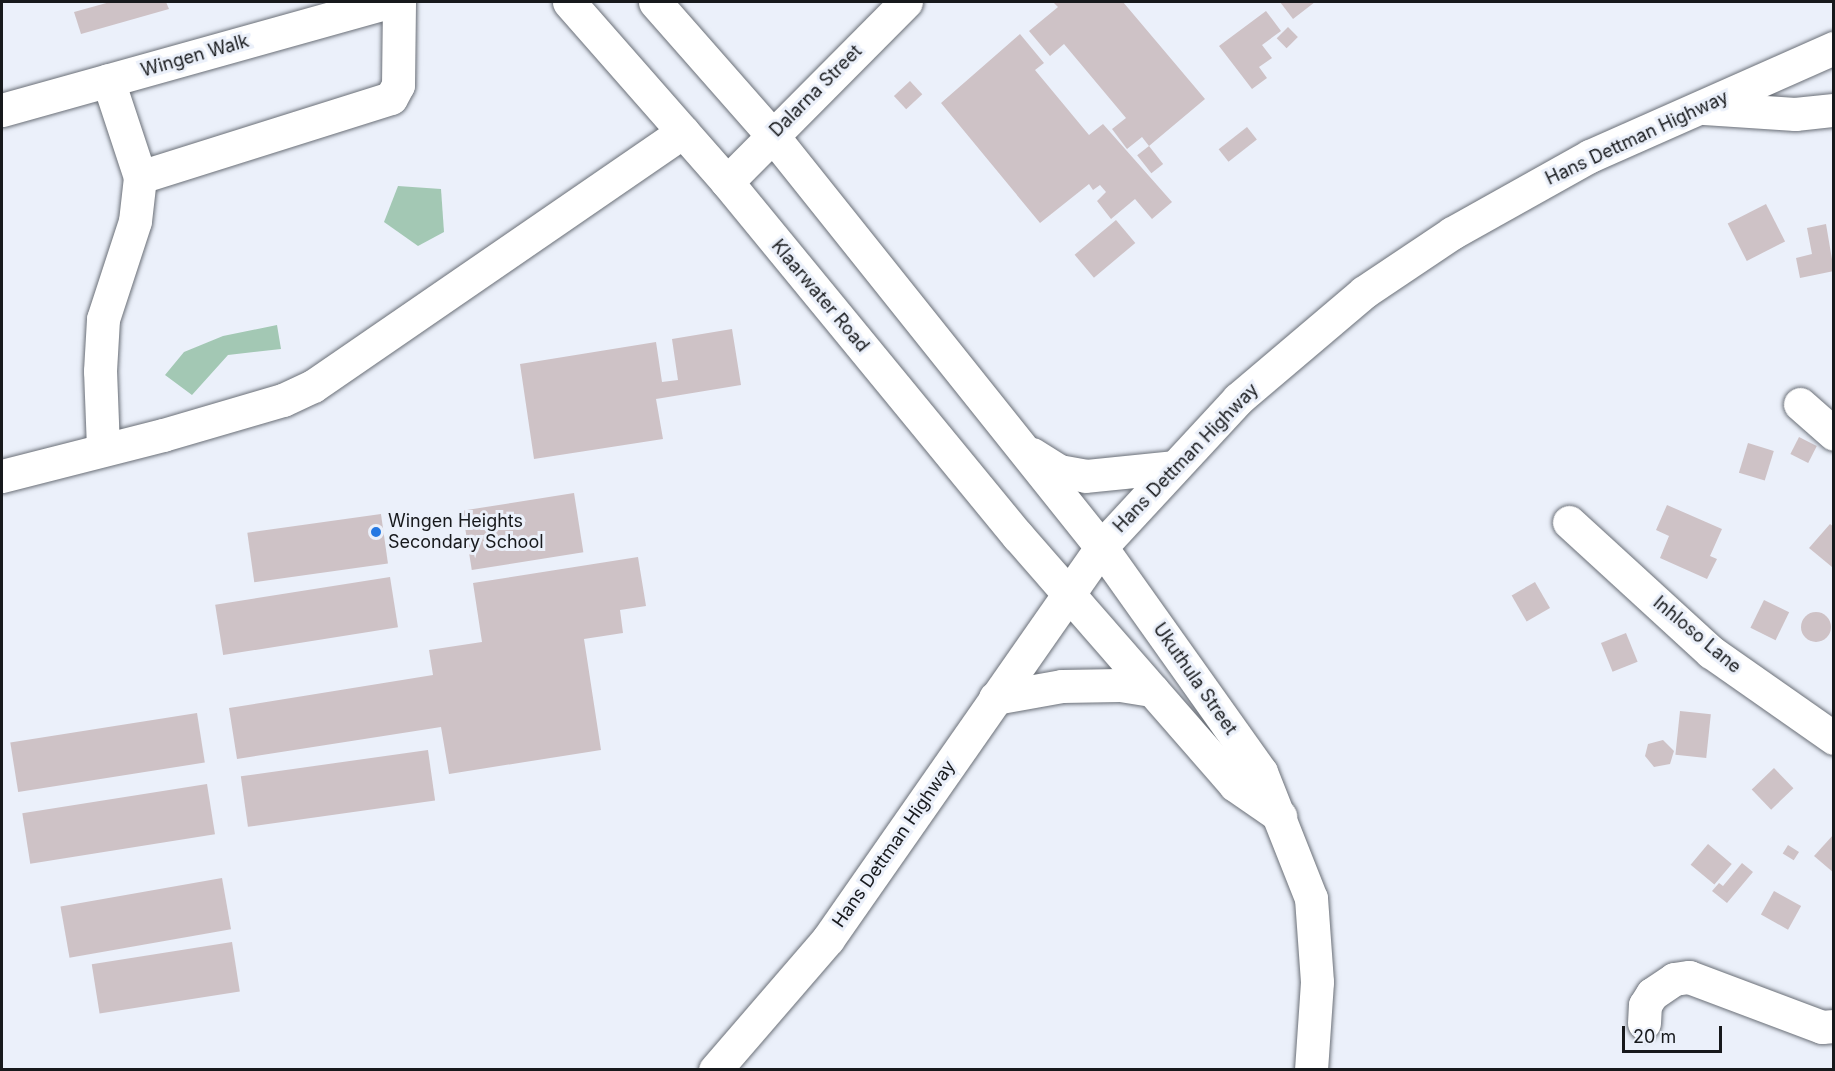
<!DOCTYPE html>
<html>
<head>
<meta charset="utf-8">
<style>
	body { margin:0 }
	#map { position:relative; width:1835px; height:1071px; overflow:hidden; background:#ebf0fa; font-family:Inter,sans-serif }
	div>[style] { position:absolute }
	.green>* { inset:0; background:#a3c8b4 }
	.building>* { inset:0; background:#cec2c6; transform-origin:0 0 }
	.round { border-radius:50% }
	.roads { filter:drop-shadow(0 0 2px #6a6f77) drop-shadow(0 0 2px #6a6f77) }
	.minor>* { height:33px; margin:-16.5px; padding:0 16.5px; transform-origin:16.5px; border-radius:16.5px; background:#fff }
	.dots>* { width:16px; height:16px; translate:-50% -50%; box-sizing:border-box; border:3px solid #ebf0fa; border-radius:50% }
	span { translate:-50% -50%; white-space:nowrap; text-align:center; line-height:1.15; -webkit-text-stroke:6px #ebf0fa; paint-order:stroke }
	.street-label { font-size:18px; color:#17191c }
	.poi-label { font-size:18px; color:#17191c }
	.left { translate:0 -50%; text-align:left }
	.frame { position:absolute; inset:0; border:3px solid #17191c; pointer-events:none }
	.scale { position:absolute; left:1622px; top:1026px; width:100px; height:27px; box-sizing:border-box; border:3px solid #17191c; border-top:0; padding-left:8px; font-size:18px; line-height:21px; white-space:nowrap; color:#17191c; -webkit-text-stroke:4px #ebf0fa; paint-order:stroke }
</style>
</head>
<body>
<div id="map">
	<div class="green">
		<div style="clip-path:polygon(398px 186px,441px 189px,444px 232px,418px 246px,384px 222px)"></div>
		<div style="clip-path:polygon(277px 325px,281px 349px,228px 355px,192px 395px,165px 375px,184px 352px,223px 336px)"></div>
	</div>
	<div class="building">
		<div style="clip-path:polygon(110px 2px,166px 2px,169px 9px,81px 34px,74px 12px)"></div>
		<div style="clip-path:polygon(1053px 2px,1123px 2px,1205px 99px,1149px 146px,1142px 137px,1127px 149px,1112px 129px,1126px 118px,1064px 44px,1050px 56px,1029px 31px,1058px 7px)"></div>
		<div style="clip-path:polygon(1280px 2px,1315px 2px,1293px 19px)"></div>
		<div style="clip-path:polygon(1266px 11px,1281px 31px,1262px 45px,1272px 58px,1259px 67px,1267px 78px,1252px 89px,1219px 46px)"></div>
		<div style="left:1288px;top:27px;width:14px;height:16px;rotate:45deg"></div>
		<div style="clip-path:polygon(1020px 34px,1044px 63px,1035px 70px,1089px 135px,1103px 124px,1172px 202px,1152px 219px,1135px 199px,1111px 219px,1097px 201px,1106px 192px,1100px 185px,1093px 190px,1089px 184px,1040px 223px,941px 103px)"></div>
		<div style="left:910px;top:81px;width:18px;height:22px;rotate:47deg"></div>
		<div style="left:1247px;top:127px;width:16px;height:36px;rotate:52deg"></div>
		<div style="left:1149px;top:146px;width:23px;height:15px;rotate:52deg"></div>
		<div style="left:1766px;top:204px;width:42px;height:43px;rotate:63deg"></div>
		<div style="left:1116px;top:220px;width:30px;height:54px;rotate:50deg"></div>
		<div style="clip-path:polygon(1826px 224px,1834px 271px,1800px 278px,1796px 258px,1812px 254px,1807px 228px)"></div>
		<div style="clip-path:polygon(732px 329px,741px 385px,656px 399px,663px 439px,534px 459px,520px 364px,656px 342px,662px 382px,678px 380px,672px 339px)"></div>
		<div style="left:1799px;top:437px;width:20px;height:19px;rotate:27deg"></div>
		<div style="left:1748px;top:443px;width:27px;height:31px;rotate:17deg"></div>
		<div style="left:574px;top:493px;width:60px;height:113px;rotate:81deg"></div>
		<div style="clip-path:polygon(1667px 505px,1722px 529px,1710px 556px,1717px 559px,1707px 579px,1660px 558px,1669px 536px,1656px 530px)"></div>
		<div style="left:381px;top:514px;width:50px;height:135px;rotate:82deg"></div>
		<div style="clip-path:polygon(1830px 524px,1834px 527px,1832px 567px,1809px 548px)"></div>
		<div style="clip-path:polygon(638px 557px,646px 606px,620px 610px,623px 633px,584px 639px,601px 750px,449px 774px,441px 727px,237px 759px,229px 708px,433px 675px,429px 650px,482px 642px,473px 583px)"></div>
		<div style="left:390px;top:577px;width:51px;height:177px;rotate:81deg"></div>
		<div style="left:1535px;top:582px;width:30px;height:27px;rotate:60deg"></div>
		<div style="left:1764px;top:600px;width:28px;height:31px;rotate:26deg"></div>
		<div class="round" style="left:1801px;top:612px;width:30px;height:30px"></div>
		<div style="left:1626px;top:633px;width:31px;height:27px;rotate:68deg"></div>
		<div style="left:1680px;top:711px;width:31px;height:44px;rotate:6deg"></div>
		<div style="left:197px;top:713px;width:50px;height:189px;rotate:81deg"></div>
		<div style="clip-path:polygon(1663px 740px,1674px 751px,1670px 764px,1654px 767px,1645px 756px,1648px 744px)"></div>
		<div style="left:428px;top:750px;width:51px;height:189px;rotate:82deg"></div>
		<div style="left:1774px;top:768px;width:28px;height:31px;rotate:46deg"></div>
		<div style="left:207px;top:784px;width:51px;height:187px;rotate:81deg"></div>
		<div style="clip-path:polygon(1834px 834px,1834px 873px,1814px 856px)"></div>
		<div style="left:1708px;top:844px;width:31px;height:27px;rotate:40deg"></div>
		<div style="left:1788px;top:845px;width:13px;height:10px;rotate:32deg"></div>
		<div style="clip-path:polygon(1742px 863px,1753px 872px,1727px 903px,1712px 891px,1719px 883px,1723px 886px)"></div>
		<div style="left:222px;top:878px;width:52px;height:164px;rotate:80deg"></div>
		<div style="left:1774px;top:891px;width:31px;height:27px;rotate:29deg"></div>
		<div style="left:232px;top:942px;width:50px;height:142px;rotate:81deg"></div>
	</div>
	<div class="roads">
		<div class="minor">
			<div style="left:569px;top:2px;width:240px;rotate:48.7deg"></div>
			<div style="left:727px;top:182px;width:458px;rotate:50.6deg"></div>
			<div style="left:1018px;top:536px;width:330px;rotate:48.9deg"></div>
			<div style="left:1235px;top:785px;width:55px;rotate:34.6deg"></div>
			<div style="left:655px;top:2px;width:177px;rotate:48.7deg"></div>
			<div style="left:772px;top:135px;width:527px;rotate:51.39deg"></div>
			<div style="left:1101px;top:547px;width:276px;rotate:54.6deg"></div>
			<div style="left:1261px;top:772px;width:136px;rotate:68.4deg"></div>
			<div style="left:1311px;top:898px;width:84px;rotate:85.9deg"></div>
			<div style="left:1317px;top:982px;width:88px;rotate:93.9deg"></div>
			<div style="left:1704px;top:108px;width:91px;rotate:3.8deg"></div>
			<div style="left:1795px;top:114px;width:39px;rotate:-6deg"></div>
			<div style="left:2px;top:110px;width:402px;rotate:-15.6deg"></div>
			<div style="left:140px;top:177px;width:263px;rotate:-17.5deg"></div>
			<div style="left:391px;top:98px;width:15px;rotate:-62deg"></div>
			<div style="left:398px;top:85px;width:83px;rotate:-89.3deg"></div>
			<div style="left:727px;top:182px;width:254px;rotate:-45.2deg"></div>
			<div style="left:1800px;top:404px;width:45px;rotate:41.4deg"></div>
			<div style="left:103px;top:448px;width:77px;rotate:-92.2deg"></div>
			<div style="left:100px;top:371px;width:52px;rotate:-86.7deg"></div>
			<div style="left:103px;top:319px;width:103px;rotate:-71.9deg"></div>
			<div style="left:135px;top:221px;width:44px;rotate:-83.5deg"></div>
			<div style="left:140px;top:177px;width:102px;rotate:-108.3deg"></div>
			<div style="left:1032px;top:454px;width:32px;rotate:32deg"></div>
			<div style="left:1059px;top:471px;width:27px;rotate:10deg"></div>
			<div style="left:1086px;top:476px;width:88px;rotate:-5.8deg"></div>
			<div style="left:2px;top:476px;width:166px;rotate:-14.3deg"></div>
			<div style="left:163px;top:435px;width:125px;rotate:-16.3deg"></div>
			<div style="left:283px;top:400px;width:33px;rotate:-25deg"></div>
			<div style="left:313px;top:386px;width:449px;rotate:-34.5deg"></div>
			<div style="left:1569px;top:522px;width:193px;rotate:42.5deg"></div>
			<div style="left:1711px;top:652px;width:150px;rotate:35deg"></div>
			<div style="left:995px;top:698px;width:68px;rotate:-10.2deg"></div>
			<div style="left:1062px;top:686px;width:58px;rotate:-1deg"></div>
			<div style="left:1120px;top:685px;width:33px;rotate:9deg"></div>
			<div style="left:1644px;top:1023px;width:18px;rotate:-87deg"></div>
			<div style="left:1645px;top:1005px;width:13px;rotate:-58deg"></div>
			<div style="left:1652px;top:994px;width:27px;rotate:-34deg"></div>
			<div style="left:1674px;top:979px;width:15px;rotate:-8deg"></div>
			<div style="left:1689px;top:977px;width:142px;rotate:20.6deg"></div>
			<div style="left:1822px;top:1027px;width:12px;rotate:-5deg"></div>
			<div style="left:715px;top:1070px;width:173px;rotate:-49.2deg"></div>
			<div style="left:828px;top:939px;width:478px;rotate:-55.1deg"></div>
			<div style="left:1101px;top:547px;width:202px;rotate:-47.2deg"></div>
			<div style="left:1238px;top:399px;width:165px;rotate:-40.3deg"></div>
			<div style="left:1364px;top:292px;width:106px;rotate:-33.8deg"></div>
			<div style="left:1452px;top:233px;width:158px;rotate:-29.2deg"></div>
			<div style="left:1590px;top:156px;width:267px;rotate:-23.9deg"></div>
		</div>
	</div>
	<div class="dots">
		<div style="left:376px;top:532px;background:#2578e2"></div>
	</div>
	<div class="street-label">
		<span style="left:195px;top:56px;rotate:-16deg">Wingen Walk</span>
		<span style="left:816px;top:91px;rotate:-45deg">Dalarna Street</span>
		<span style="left:1637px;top:138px;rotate:-25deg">Hans Dettman Highway</span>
		<span style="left:820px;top:296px;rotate:50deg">Klaarwater Road</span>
		<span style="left:1186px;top:458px;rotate:-46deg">Hans Dettman Highway</span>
		<span style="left:1697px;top:635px;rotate:40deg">Inhloso Lane</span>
		<span style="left:1195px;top:679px;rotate:55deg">Ukuthula Street</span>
		<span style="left:894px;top:844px;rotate:-55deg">Hans Dettman Highway</span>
	</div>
	<div class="poi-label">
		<span class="left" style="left:388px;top:532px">Wingen Heights<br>Secondary School</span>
	</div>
	<div class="frame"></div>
	<div class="scale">20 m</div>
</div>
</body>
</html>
